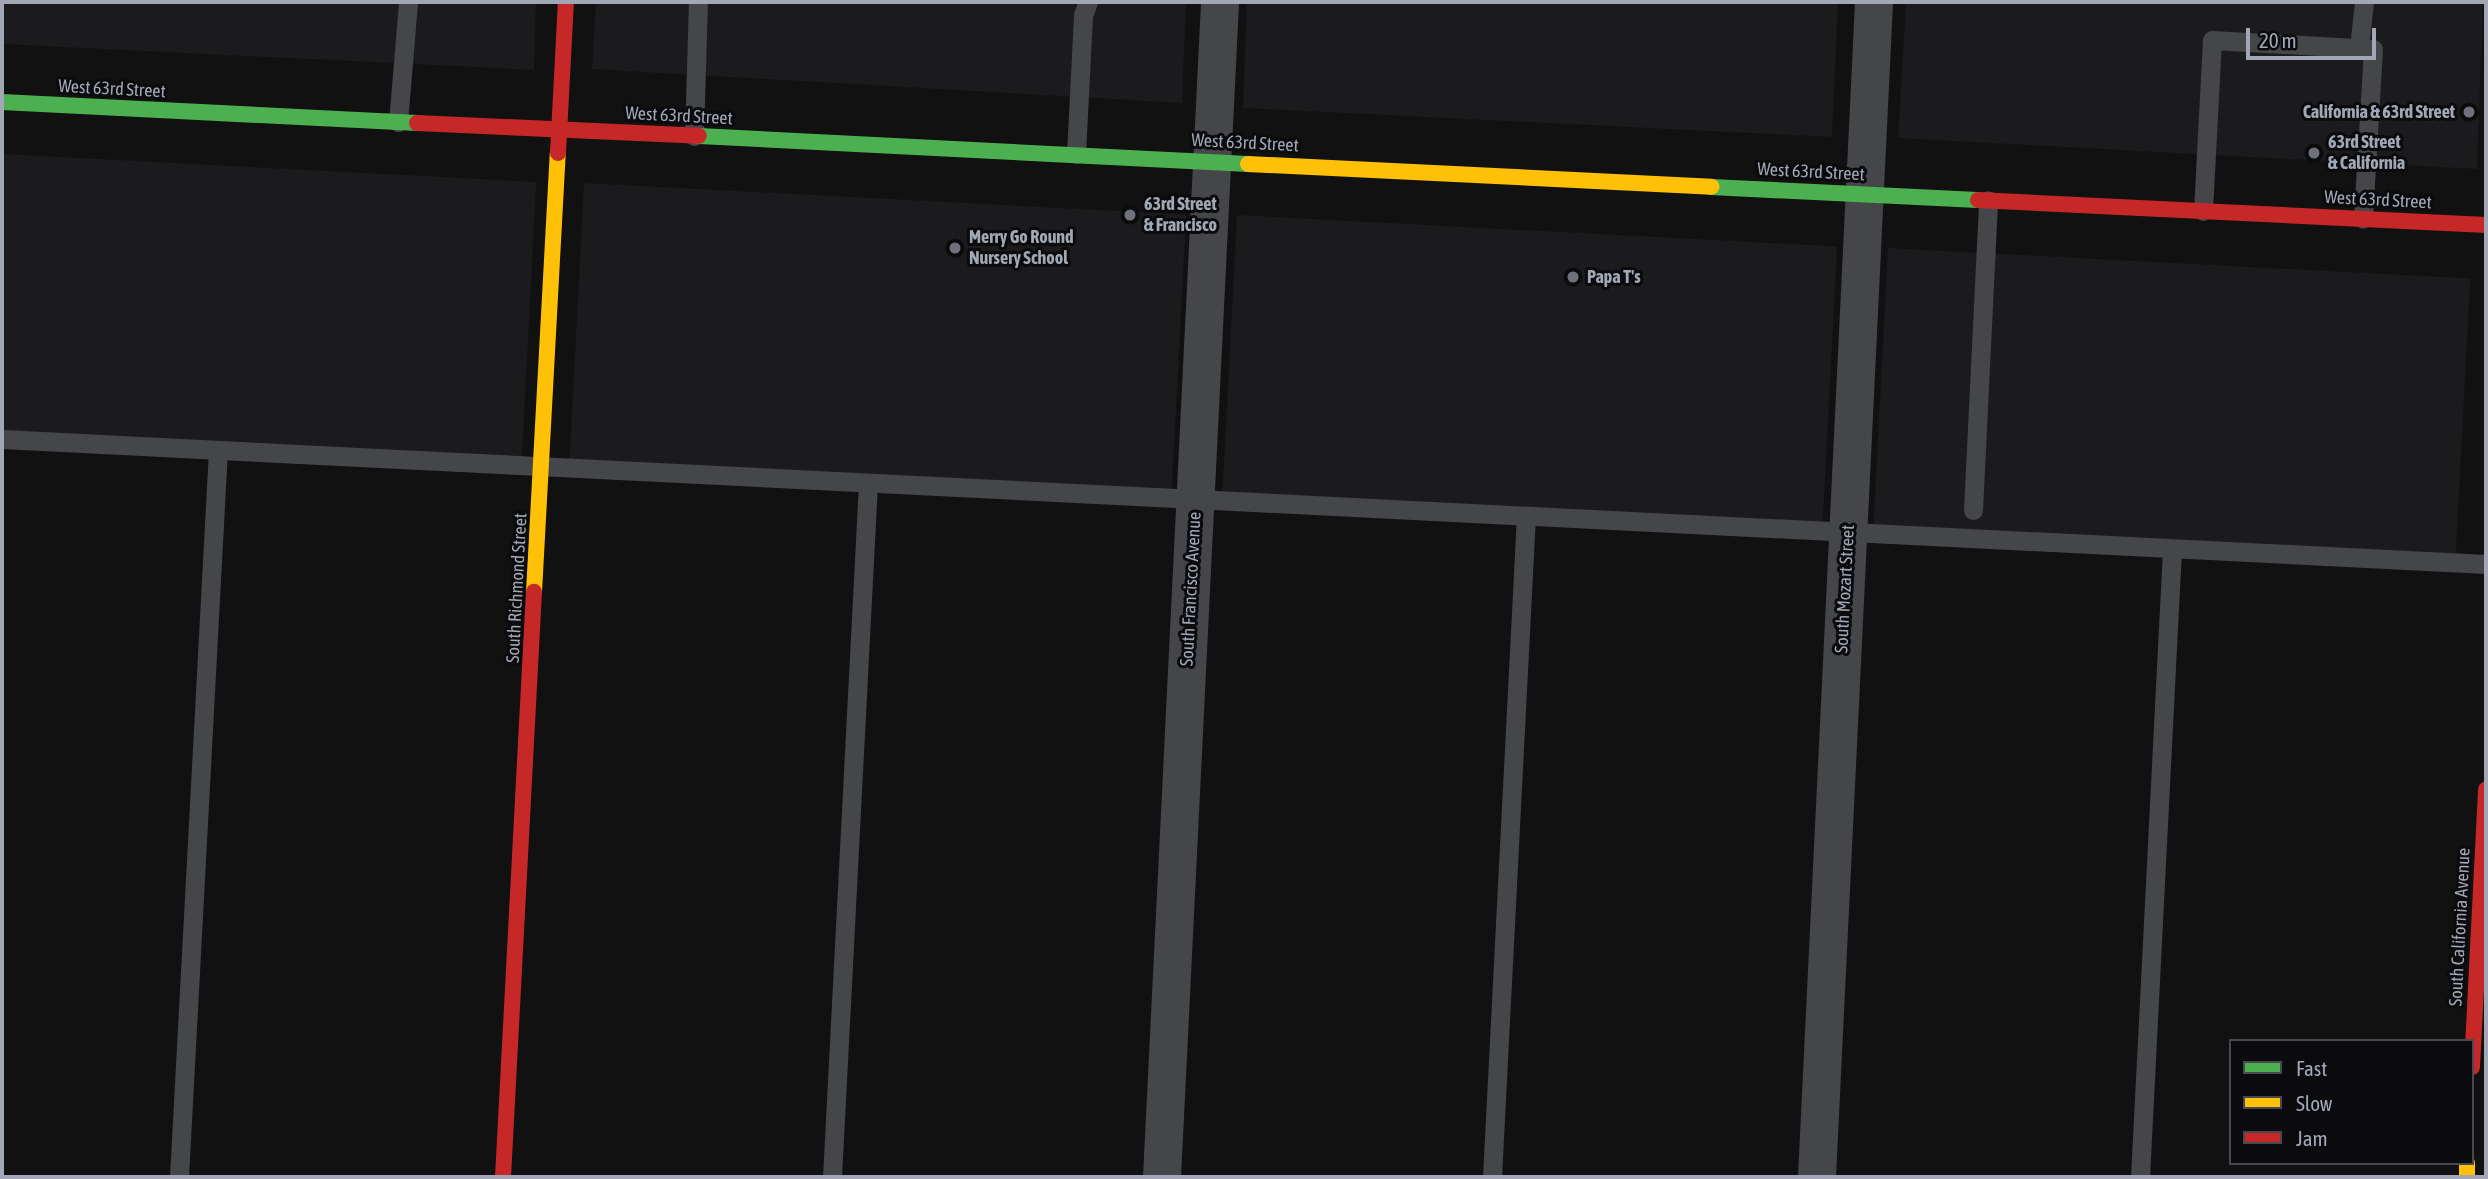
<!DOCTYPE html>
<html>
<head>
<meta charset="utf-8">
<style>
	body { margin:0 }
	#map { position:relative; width:2488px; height:1179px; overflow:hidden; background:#111; font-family:"Asap Condensed",sans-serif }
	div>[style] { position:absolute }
	.built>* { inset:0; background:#1b1b1d; transform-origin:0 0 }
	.lane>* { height:19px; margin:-9.5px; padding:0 9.5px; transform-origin:9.5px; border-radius:9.5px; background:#45464a }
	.street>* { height:38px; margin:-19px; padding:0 19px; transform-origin:19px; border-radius:19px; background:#45464a }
	.fast>* { height:16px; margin:-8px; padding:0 8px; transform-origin:8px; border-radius:8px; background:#4caf50 }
	.slow>* { height:16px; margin:-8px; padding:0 8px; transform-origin:8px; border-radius:8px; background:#ffc107 }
	.jam>* { height:16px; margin:-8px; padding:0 8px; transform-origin:8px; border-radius:8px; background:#c62828 }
	.dots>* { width:19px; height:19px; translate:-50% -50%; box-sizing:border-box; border:4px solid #0b0b0d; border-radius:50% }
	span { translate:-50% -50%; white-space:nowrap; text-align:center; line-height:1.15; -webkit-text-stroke:6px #0b0b0d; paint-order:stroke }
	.street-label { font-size:18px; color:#a1a7b4 }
	.poi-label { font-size:18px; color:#a1a7b4; font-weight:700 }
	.right { translate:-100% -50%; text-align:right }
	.left { translate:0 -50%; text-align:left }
	.frame { position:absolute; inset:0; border:4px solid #a1a7b4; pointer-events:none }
	.legend { position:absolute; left:2229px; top:1039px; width:245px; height:126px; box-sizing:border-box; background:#0b0b0d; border:2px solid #474950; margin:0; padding:9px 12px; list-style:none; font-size:21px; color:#a1a7b4 }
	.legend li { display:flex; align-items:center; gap:14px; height:35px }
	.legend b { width:35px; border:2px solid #474950 }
	.scale { position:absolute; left:2246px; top:28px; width:130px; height:32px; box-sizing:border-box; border:4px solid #a1a7b4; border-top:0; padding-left:9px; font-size:21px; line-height:24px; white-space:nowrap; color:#a1a7b4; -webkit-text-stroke:5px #0b0b0d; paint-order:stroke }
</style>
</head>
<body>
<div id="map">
	<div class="built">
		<div style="clip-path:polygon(2px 2px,536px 2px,534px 70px,2px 44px)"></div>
		<div style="clip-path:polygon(596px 2px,1186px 2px,1182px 103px,592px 69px)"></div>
		<div style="clip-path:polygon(1247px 2px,1838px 2px,1832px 137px,1243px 108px)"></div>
		<div style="clip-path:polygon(1906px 2px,2483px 2px,2477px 169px,1898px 138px)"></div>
		<div style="left:2px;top:154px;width:535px;height:285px;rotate:3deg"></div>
		<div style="left:584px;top:183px;width:603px;height:285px;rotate:3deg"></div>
		<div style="left:1237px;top:215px;width:601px;height:286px;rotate:3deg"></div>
		<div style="left:1888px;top:248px;width:583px;height:286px;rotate:3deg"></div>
	</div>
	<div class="lane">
		<div style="left:2359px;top:48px;width:46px;rotate:-83.8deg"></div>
		<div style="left:398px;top:122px;width:120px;rotate:-85.2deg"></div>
		<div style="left:694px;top:136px;width:134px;rotate:-88.3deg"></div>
		<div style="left:1076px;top:154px;width:139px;rotate:-87.1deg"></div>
		<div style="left:1083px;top:15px;width:14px;rotate:-69deg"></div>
		<div style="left:2203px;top:211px;width:171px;rotate:-87deg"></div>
		<div style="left:2212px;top:40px;width:161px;rotate:3.2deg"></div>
		<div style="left:2373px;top:49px;width:170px;rotate:93.4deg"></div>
		<div style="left:2px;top:439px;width:2487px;rotate:2.88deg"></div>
		<div style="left:1973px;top:510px;width:310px;rotate:-87.2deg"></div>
		<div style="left:179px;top:1177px;width:728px;rotate:-86.93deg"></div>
		<div style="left:832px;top:1177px;width:695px;rotate:-87.03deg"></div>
		<div style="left:1492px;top:1177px;width:662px;rotate:-87.06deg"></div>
		<div style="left:2140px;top:1177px;width:629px;rotate:-87.08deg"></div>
	</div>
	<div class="street">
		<div style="left:1162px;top:1177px;width:1176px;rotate:-87.17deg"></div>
		<div style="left:1817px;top:1177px;width:1176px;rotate:-87.22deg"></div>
	</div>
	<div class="fast">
		<div style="left:2px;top:102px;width:416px;rotate:2.9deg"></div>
		<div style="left:699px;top:136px;width:550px;rotate:2.92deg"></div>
		<div style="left:1711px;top:187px;width:267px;rotate:2.8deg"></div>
	</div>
	<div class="slow">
		<div style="left:1248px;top:164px;width:464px;rotate:2.8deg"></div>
		<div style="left:534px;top:592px;width:440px;rotate:-86.9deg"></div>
		<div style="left:2467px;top:1163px;width:14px;rotate:90deg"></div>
	</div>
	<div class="jam">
		<div style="left:417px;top:123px;width:282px;rotate:2.6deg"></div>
		<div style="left:558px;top:153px;width:151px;rotate:-87deg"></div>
		<div style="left:1978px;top:200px;width:509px;rotate:2.82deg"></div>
		<div style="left:2472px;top:1067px;width:278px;rotate:-87.1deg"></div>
		<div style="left:503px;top:1177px;width:586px;rotate:-86.97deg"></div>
	</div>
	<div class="dots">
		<div style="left:2469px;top:112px;background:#6f727b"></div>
		<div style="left:2314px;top:153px;background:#6f727b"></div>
		<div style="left:1130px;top:215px;background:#6f727b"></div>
		<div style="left:955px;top:248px;background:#6f727b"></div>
		<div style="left:1573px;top:277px;background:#6f727b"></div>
	</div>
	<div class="street-label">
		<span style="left:112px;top:89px;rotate:3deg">West 63rd Street</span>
		<span style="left:679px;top:116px;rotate:3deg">West 63rd Street</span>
		<span style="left:1245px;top:143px;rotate:3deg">West 63rd Street</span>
		<span style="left:1811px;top:172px;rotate:3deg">West 63rd Street</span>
		<span style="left:2378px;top:200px;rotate:3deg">West 63rd Street</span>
		<span style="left:517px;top:588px;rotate:-87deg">South Richmond Street</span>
		<span style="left:1191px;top:589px;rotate:-87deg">South Francisco Avenue</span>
		<span style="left:1845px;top:589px;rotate:-87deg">South Mozart Street</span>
		<span style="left:2460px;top:927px;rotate:-87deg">South California Avenue</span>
	</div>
	<div class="poi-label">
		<span class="right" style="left:2455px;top:112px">California &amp; 63rd Street</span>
		<span class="left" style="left:2328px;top:153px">63rd Street<br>&amp; California</span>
		<span class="left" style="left:1144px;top:215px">63rd Street<br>&amp; Francisco</span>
		<span class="left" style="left:969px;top:248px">Merry Go Round<br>Nursery School</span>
		<span class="left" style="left:1587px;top:277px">Papa T's</span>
	</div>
	<div class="frame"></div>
	<ul class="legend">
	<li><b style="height:9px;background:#4caf50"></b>Fast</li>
	<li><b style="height:9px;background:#ffc107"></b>Slow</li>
	<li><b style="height:9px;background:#c62828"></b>Jam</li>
	</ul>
	<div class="scale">20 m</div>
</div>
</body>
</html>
